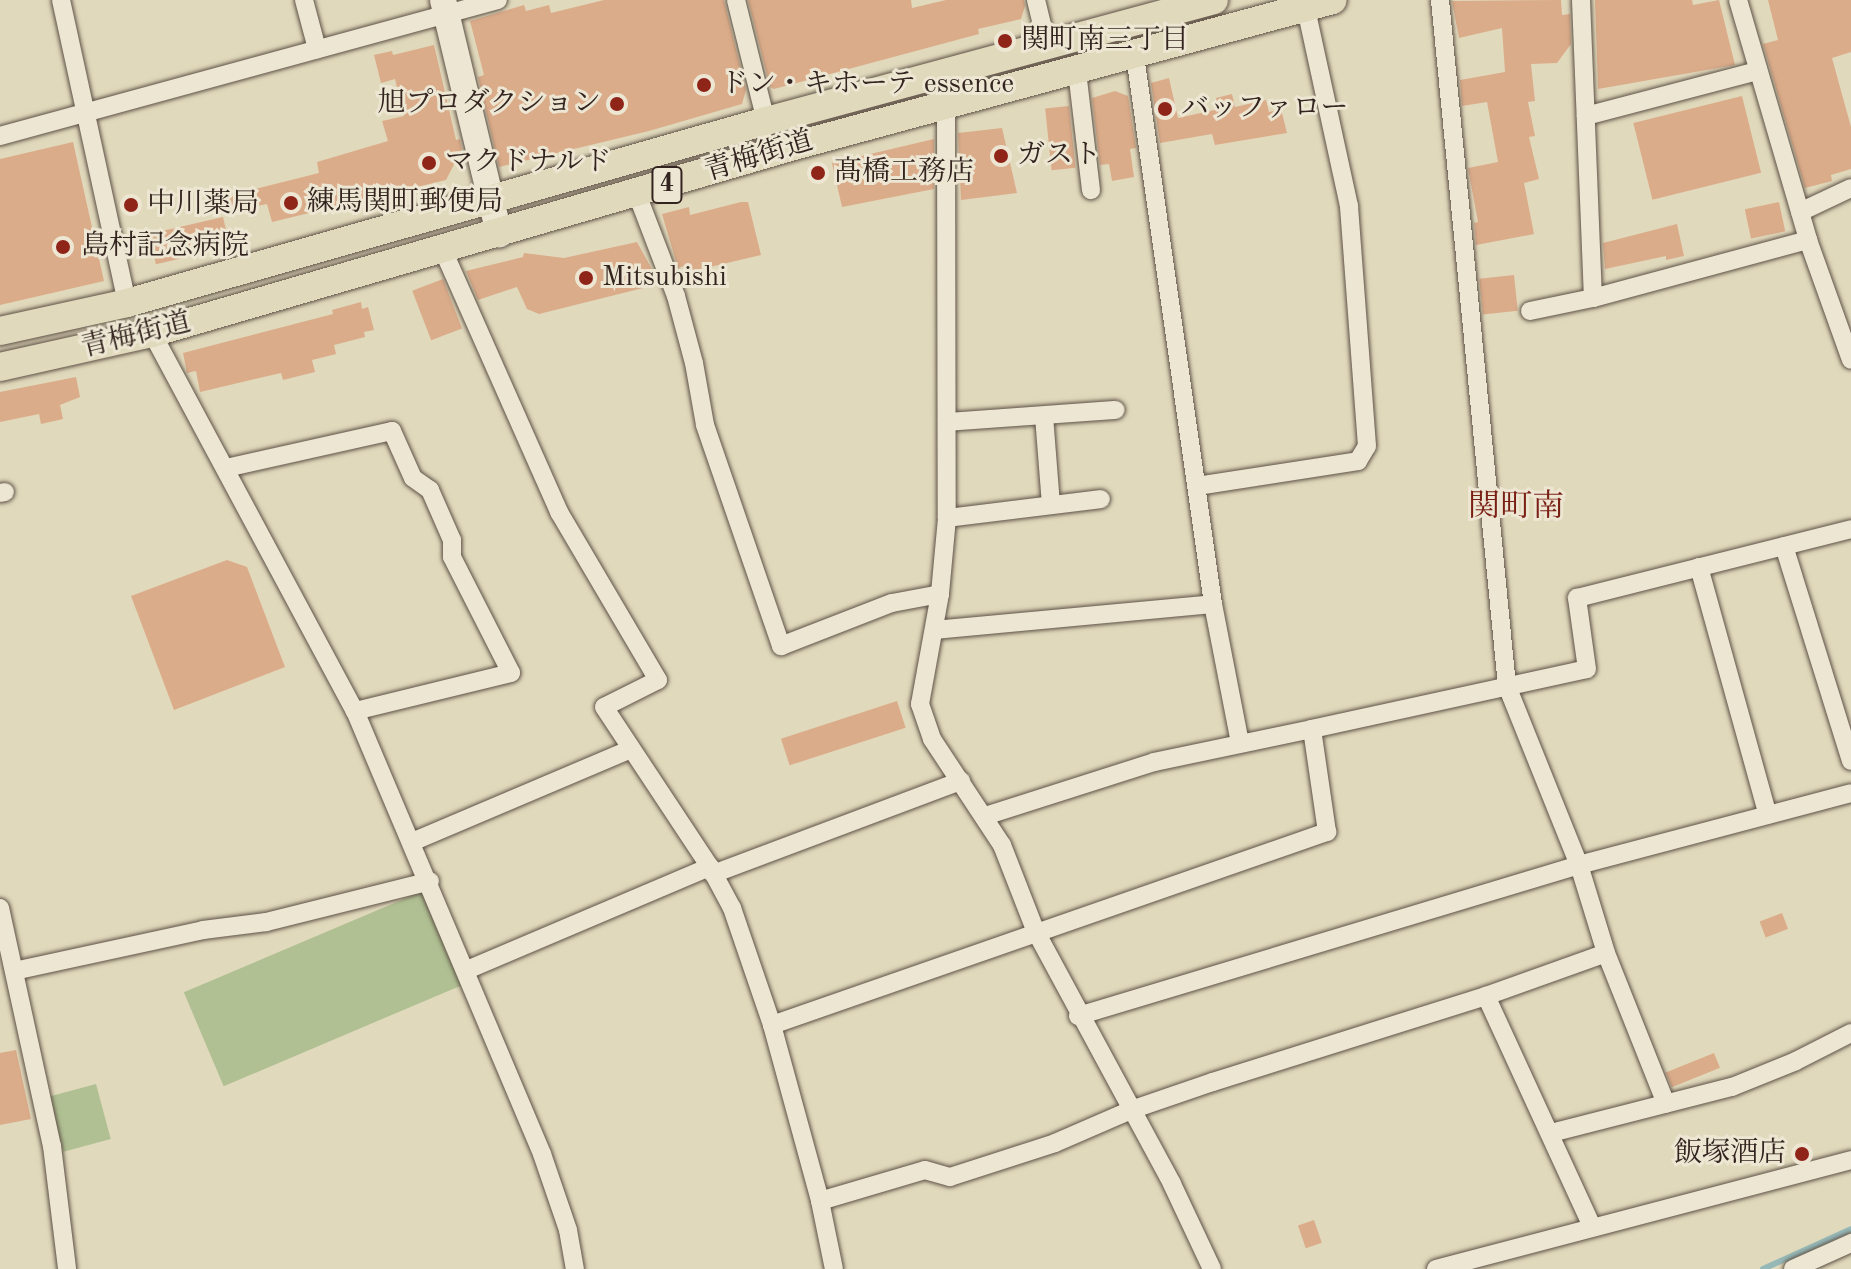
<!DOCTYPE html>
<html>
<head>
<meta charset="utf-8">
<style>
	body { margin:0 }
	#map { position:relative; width:1851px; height:1269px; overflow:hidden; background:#e1d9bc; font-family:"Old Standard TT","Noto Serif JP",serif }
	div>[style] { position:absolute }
	.green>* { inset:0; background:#b0c093; transform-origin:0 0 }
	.stream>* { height:6px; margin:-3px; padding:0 3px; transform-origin:3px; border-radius:3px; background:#96b9b8 }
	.building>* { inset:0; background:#dbac8a; transform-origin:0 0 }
	.roads { filter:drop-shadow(0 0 2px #5e5146) drop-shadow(0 0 2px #5e5146) }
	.street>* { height:18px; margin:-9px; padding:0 9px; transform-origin:9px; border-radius:9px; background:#ece6d3 }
	.secondary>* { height:26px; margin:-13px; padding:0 13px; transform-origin:13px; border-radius:13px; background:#ece6d3 }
	.primary>* { height:28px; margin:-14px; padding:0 14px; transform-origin:14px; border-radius:14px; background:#e1d9bc }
	.dots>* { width:22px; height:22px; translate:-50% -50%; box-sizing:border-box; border:4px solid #ece6d3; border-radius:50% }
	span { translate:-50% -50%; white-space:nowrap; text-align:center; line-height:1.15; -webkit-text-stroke:6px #ece6d3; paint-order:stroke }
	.shield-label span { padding:2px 6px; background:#ece6d3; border:2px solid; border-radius:6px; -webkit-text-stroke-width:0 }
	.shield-label { font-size:26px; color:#33241f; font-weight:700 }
	.poi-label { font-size:28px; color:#33241f }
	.left { translate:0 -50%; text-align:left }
	.right { translate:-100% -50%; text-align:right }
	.street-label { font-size:28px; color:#33241f }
	.quarter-label { font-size:32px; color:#7a1f14 }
</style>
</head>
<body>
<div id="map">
	<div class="green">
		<div style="left:425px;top:890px;width:102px;height:262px;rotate:67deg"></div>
		<div style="left:96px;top:1084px;width:57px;height:49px;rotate:75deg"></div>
	</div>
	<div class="stream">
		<div style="left:1763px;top:1269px;width:97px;rotate:-24.4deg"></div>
	</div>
	<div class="building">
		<div style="clip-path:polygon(604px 0,724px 0,746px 90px,742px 104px,649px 131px,499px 167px,478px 77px,484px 75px,470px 21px,524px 5px,526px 11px,549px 5px,551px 13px)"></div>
		<div style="clip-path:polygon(748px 0,911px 0,912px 8px,946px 0,1024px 0,1025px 6px,1021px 19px,978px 29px,979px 34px,774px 89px,770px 87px)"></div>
		<div style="clip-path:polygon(1561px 0,1562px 15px,1570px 14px,1571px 44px,1557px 63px,1531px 64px,1535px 101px,1528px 102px,1535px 136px,1529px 137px,1539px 179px,1524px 183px,1534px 234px,1476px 245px,1474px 223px,1478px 222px,1468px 168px,1498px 162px,1487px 102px,1462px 106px,1460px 80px,1505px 72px,1502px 28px,1459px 38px,1452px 1px)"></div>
		<div style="clip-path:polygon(1595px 0,1692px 0,1693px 5px,1719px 0,1735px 65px,1598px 89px)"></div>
		<div style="clip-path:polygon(1768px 0,1851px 0,1851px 52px,1832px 58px,1851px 127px,1851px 169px,1831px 175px,1832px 181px,1805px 188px,1763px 44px,1778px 40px)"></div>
		<div style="clip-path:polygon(434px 45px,456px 140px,460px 139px,462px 149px,446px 180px,272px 222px,267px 204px,232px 211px,228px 198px,235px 194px,319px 173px,317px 162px,388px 141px,382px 121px,404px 116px,395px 79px,381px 83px,374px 55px,392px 51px,393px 55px)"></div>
		<div style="clip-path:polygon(1169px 78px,1178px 118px,1219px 109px,1216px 98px,1232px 94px,1235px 107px,1266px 100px,1269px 112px,1281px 109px,1287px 133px,1215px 145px,1212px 134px,1160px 143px,1151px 83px)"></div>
		<div style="clip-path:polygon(1115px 91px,1128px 96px,1136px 148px,1130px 149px,1134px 177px,1112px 181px,1109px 164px,1100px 165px,1092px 98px)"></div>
		<div style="left:1742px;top:96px;width:79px;height:112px;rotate:76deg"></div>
		<div style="left:1069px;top:106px;width:62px;height:24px;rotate:84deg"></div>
		<div style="clip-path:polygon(1002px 128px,1017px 193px,961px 200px,958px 133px)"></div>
		<div style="clip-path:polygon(934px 139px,934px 189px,842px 207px,832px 163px)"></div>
		<div style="clip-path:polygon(73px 142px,104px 281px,0 305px,0 159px)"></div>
		<div style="clip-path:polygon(741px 202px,748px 202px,761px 255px,693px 271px,691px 264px,678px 268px,662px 214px,689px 207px,690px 215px)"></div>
		<div style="left:1779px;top:202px;width:30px;height:35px;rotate:78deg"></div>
		<div style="left:223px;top:217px;width:31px;height:76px;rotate:77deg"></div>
		<div style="clip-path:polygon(1677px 224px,1684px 256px,1666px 260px,1666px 256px,1605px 269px,1603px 243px)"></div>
		<div style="clip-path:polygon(637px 242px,654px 273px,648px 274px,651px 286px,539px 314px,527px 309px,517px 287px,478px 300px,466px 271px,523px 257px,524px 253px,564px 258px)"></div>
		<div style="left:1514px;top:275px;width:36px;height:35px;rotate:84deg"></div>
		<div style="left:443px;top:279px;width:53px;height:33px;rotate:69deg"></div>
		<div style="clip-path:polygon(361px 302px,362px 309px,368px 307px,374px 330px,364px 332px,365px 337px,334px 345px,336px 354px,312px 360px,315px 372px,283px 380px,281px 373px,200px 392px,196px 371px,187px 373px,183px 353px,333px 314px,332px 310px)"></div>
		<div style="clip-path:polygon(76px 377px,80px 397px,60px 405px,63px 419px,41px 424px,39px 414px,0 422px,0 392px)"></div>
		<div style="clip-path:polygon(227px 560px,247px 567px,285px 667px,174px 710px,131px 596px)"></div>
		<div style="left:897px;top:701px;width:28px;height:122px;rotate:72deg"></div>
		<div style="left:1782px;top:913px;width:17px;height:24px;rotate:69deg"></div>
		<div style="clip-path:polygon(16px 1050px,31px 1119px,0 1125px,0 1053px)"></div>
		<div style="left:1714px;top:1053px;width:16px;height:52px;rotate:68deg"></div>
		<div style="left:1314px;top:1220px;width:24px;height:17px;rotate:71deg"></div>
	</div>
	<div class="roads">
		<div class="street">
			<div style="left:61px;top:0;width:310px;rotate:77.7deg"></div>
			<div style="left:304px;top:0;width:51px;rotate:75.1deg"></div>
			<div style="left:736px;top:0;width:125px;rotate:76.1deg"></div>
			<div style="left:1036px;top:0;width:46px;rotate:76.3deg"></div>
			<div style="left:1440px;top:0;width:689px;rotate:84.42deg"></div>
			<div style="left:1507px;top:686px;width:193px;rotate:68.1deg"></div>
			<div style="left:1579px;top:865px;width:92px;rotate:72.9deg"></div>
			<div style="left:1606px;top:953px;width:162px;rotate:68.3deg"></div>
			<div style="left:1581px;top:0;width:298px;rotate:87.7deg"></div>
			<div style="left:1738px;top:0;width:250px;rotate:73.7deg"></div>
			<div style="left:1808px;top:240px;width:127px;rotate:70.3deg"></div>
			<div style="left:1135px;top:56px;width:554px;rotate:81.9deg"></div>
			<div style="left:1213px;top:604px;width:142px;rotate:79deg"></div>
			<div style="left:1077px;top:71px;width:120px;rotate:83.3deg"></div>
			<div style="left:946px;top:104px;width:414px;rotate:89.9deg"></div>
			<div style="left:947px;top:518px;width:76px;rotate:95.3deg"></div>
			<div style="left:940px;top:594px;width:112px;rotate:100.3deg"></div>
			<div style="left:920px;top:704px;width:37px;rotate:71deg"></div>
			<div style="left:932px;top:739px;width:127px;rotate:56.6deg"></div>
			<div style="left:1002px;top:845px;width:93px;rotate:68.7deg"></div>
			<div style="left:1036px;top:932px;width:286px;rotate:61.6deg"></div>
			<div style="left:1172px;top:1184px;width:94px;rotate:64.8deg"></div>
			<div style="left:1586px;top:116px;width:178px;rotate:-14.7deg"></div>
			<div style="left:0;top:136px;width:516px;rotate:-15.27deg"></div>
			<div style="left:637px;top:194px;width:109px;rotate:69.1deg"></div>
			<div style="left:676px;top:296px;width:69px;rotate:75deg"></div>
			<div style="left:694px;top:363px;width:63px;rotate:79.9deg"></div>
			<div style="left:705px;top:425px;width:234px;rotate:71deg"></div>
			<div style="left:781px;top:646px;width:119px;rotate:-21.2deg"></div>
			<div style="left:892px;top:603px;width:49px;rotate:-10.6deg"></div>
			<div style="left:1800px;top:212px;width:56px;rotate:-25.2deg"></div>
			<div style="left:443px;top:250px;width:287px;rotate:66.1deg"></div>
			<div style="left:559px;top:512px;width:195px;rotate:59.5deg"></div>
			<div style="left:658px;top:680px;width:60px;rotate:153.4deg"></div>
			<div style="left:604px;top:707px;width:192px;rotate:56.5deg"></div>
			<div style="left:710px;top:867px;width:47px;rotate:61.8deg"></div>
			<div style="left:732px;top:908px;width:124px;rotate:71.1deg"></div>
			<div style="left:772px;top:1025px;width:182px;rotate:74.7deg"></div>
			<div style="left:820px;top:1201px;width:69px;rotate:78.4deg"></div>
			<div style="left:1530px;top:311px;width:64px;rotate:-11.7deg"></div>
			<div style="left:1593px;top:298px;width:223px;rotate:-15.1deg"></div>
			<div style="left:152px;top:333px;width:429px;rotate:61.8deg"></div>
			<div style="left:355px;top:711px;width:481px;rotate:67.1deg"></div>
			<div style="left:542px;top:1154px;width:80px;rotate:71.1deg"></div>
			<div style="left:568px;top:1230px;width:40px;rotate:80deg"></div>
			<div style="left:1044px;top:416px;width:89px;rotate:85.5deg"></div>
			<div style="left:947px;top:422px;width:169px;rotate:-4.1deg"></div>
			<div style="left:226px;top:468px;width:170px;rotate:-12.6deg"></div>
			<div style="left:392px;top:431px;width:51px;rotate:65.9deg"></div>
			<div style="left:413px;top:478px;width:21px;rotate:35deg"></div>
			<div style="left:430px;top:490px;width:55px;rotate:66.3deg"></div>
			<div style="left:452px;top:540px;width:17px;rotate:90deg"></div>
			<div style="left:452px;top:557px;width:130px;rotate:63deg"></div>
			<div style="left:511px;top:673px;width:161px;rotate:166.3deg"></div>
			<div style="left:1197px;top:486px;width:163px;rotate:-8.8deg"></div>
			<div style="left:1358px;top:461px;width:17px;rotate:-59deg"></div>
			<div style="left:1367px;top:446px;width:241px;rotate:-94.3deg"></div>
			<div style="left:1349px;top:206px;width:203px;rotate:-102.3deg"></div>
			<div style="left:0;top:493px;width:5px;rotate:-11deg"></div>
			<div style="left:947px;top:518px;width:155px;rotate:-7deg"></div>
			<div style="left:1784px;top:546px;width:225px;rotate:72.7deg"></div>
			<div style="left:1699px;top:567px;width:257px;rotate:74.5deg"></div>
			<div style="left:934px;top:630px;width:280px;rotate:-5.3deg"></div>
			<div style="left:985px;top:816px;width:177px;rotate:-17.7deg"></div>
			<div style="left:1154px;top:762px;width:161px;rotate:-11.8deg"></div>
			<div style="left:412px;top:842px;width:238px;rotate:-23deg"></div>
			<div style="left:713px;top:874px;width:265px;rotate:-20.6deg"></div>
			<div style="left:0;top:908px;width:244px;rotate:77.7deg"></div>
			<div style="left:52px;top:1146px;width:124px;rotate:83deg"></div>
			<div style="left:467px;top:970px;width:264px;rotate:-23deg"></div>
			<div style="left:14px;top:971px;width:193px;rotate:-12.2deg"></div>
			<div style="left:203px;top:930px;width:64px;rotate:-7.2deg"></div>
			<div style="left:266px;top:922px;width:169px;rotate:-14deg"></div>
			<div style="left:1486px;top:996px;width:253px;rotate:65.3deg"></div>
			<div style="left:1078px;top:1016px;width:523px;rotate:-16.77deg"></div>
			<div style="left:1579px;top:865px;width:281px;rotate:-14.8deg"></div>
			<div style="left:772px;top:1025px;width:588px;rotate:-19.18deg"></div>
			<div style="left:1327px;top:832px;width:104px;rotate:-98.3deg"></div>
			<div style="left:1312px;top:729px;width:281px;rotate:-12.3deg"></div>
			<div style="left:1587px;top:669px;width:72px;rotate:-98deg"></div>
			<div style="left:1577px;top:598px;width:283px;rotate:-14.1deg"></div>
			<div style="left:1551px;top:1133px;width:187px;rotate:-14.3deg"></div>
			<div style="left:1732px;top:1087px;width:69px;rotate:-22.1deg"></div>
			<div style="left:1796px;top:1061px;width:62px;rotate:-27deg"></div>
			<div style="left:820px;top:1201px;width:109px;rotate:-16.4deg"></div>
			<div style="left:925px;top:1170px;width:26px;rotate:16deg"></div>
			<div style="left:950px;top:1177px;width:110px;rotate:-17.9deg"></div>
			<div style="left:1055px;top:1143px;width:83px;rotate:-23.5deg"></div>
			<div style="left:1131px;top:1110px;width:87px;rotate:-18.9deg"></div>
			<div style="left:1213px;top:1082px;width:286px;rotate:-17.5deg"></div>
			<div style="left:1486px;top:996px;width:127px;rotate:-19.7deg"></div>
			<div style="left:1436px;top:1269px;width:429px;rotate:-14.7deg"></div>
			<div style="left:1793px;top:1269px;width:64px;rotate:-24.1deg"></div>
		</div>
		<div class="secondary">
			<div style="left:443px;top:0;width:241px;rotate:76.5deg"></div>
		</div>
		<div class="primary">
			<div style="left:0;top:331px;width:130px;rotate:-12.4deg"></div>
			<div style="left:127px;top:303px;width:664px;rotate:-15.9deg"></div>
			<div style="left:766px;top:121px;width:464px;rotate:-15.1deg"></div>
			<div style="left:0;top:367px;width:156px;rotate:-12.6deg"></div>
			<div style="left:152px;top:333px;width:669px;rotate:-16.24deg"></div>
			<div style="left:794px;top:146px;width:558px;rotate:-15.16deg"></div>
		</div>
	</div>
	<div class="dots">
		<div style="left:1005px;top:41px;background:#8f2418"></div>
		<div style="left:704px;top:85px;background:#8f2418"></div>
		<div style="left:617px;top:104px;background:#8f2418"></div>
		<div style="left:1165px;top:109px;background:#8f2418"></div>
		<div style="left:1001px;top:156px;background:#8f2418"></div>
		<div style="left:429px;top:163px;background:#8f2418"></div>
		<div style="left:818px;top:173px;background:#8f2418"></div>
		<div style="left:291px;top:203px;background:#8f2418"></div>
		<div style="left:131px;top:205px;background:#8f2418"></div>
		<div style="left:63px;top:247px;background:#8f2418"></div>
		<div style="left:586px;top:278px;background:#8f2418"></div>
		<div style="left:1802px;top:1154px;background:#8f2418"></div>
	</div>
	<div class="shield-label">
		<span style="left:667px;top:185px">4</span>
	</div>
	<div class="poi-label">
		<span class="left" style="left:1021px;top:41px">関町南三丁目</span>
		<span class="left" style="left:720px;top:85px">ドン・キホーテ essence</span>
		<span class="right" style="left:601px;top:104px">旭プロダクション</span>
		<span class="left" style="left:1181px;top:109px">バッファロー</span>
		<span class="left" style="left:1017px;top:156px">ガスト</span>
		<span class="left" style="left:445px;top:163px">マクドナルド</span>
		<span class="left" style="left:834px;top:173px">髙橋工務店</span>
		<span class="left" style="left:307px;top:203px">練馬関町郵便局</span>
		<span class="left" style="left:147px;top:205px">中川薬局</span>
		<span class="left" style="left:81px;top:247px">島村記念病院</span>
		<span class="left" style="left:602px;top:278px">Mitsubishi</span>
		<span class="right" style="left:1786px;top:1154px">飯塚酒店</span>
	</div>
	<div class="street-label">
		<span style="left:759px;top:157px;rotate:-17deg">青梅街道</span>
		<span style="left:136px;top:336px;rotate:-14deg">青梅街道</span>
	</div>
	<div class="quarter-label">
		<span style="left:1516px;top:508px">関町南</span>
	</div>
</div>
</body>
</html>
